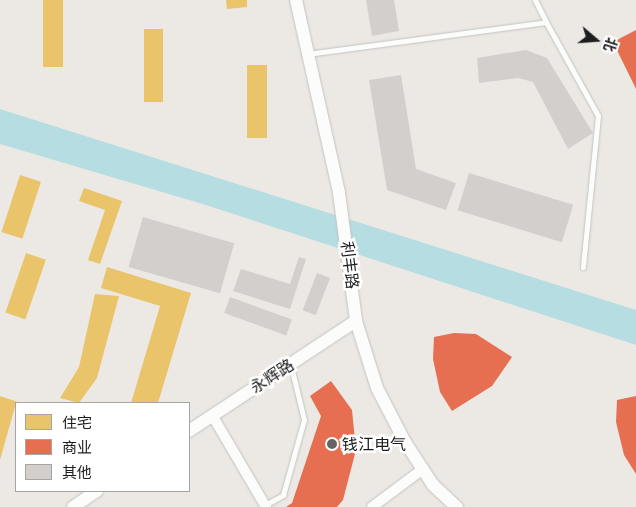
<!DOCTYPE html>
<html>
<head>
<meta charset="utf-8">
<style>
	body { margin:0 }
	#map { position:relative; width:636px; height:507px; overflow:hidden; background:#ece9e5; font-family:Ubuntu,"Noto Sans SC",sans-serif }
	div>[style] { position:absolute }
	.water>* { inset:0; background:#b5dde2 }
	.homes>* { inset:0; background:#e9c46a; transform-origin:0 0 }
	.shops>* { inset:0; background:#e76f51 }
	.building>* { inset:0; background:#d3cfcc; transform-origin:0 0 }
	.roads { filter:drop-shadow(0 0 1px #c4c3c1) drop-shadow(0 0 1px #c4c3c1) }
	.service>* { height:5px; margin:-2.5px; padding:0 2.5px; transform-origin:2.5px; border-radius:2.5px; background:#fcfcfb }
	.minor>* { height:10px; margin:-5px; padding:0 5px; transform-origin:5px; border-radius:5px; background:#fcfcfb }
	.tertiary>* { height:12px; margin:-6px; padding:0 6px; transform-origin:6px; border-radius:6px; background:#fcfcfb }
	.dots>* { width:14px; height:14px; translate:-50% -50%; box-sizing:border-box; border:2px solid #fff; border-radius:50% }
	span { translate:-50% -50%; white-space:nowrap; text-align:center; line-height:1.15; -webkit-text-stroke:5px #fff; paint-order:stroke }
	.street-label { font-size:16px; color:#1d1d1d }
	.poi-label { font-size:16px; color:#1d1d1d }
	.left { translate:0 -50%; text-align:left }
	.legend { position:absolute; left:15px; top:402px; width:175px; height:90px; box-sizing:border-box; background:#fff; border:1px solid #a5a5a5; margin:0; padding:6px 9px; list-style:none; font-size:15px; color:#1d1d1d }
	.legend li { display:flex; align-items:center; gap:10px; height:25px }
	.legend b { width:25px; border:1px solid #a5a5a5 }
	.north { position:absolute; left:571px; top:15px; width:50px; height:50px; -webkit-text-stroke:4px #fff; paint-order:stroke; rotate:108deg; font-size:14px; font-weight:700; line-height:20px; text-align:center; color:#1d1d1d }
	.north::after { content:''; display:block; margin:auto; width:18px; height:22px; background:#1d1d1d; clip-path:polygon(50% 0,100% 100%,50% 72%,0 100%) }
</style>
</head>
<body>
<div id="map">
	<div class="water">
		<div style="clip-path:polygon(0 109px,636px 310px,636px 345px,206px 205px,0 144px)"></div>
	</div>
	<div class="homes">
		<div style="left:43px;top:0;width:20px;height:67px"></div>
		<div style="clip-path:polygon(226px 0,247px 0,247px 7px,227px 9px)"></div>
		<div style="left:144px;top:29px;width:19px;height:73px"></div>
		<div style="left:247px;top:65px;width:20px;height:73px"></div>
		<div style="left:20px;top:175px;width:22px;height:60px;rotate:18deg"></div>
		<div style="clip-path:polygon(84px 188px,122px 201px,100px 264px,88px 260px,105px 210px,79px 201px)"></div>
		<div style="left:26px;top:253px;width:21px;height:63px;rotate:19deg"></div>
		<div style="clip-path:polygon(107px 267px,191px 293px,158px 403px,131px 403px,160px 306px,101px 288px)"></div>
		<div style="clip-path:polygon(95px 294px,119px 296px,97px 378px,79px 403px,60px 398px,79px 367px)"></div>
		<div style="clip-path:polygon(0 396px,21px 403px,16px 403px,0 460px)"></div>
	</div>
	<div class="shops">
		<div style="clip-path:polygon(636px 30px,636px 89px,613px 42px)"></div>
		<div style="clip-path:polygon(454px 333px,476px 334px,512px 357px,492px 386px,452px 411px,440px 392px,433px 359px,434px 337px)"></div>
		<div style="clip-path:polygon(331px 381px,352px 410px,356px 450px,343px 500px,337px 507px,286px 507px,292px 503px,321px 416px,310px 396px)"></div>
		<div style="clip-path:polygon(636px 396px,636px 474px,624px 455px,616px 422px,617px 400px)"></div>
	</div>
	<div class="building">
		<div style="clip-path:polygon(366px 0,394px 0,399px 31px,372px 36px)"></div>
		<div style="clip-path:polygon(526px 50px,547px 58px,593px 133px,568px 149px,533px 82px,518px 78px,479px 83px,477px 58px)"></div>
		<div style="clip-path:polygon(401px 75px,416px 169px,456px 183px,446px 210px,387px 190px,369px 80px)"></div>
		<div style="left:469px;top:173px;width:109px;height:39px;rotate:17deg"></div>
		<div style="left:143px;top:217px;width:95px;height:52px;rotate:16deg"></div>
		<div style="clip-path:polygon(299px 257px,306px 259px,290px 309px,233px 291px,241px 269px,290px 284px)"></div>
		<div style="left:317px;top:273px;width:14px;height:40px;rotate:21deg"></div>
		<div style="left:230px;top:297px;width:66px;height:17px;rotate:20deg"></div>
	</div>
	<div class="roads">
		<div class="service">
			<div style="left:535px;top:0;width:25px;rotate:63deg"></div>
			<div style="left:307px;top:54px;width:241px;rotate:-7.6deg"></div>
			<div style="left:546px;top:22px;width:107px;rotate:61deg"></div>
			<div style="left:598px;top:116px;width:152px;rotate:95.7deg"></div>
			<div style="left:265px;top:505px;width:21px;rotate:-29deg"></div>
			<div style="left:283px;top:495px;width:78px;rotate:-74.4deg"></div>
			<div style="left:304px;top:420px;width:56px;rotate:-103.5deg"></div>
		</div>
		<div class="minor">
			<div style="left:212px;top:415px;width:107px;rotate:59.6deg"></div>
			<div style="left:372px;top:507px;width:64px;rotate:-36.7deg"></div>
		</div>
		<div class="tertiary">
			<div style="left:296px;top:0;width:198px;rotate:77.4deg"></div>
			<div style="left:339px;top:193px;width:129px;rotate:82.4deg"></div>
			<div style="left:356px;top:321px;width:70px;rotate:72.6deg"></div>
			<div style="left:377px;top:388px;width:61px;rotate:62.6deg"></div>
			<div style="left:405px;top:442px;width:51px;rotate:56.9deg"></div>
			<div style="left:433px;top:485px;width:33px;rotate:43deg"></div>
			<div style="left:189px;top:431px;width:200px;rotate:-33.4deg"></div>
			<div style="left:73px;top:507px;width:29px;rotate:-34deg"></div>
		</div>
	</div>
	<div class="dots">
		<div style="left:332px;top:444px;background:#656463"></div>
	</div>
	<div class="street-label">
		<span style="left:350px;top:265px;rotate:83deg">利丰路</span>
		<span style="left:272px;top:376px;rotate:-33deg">永辉路</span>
	</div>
	<div class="poi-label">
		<span class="left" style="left:342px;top:444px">钱江电气</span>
	</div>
	<ul class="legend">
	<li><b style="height:14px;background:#e9c46a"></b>住宅</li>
	<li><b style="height:14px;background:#e76f51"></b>商业</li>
	<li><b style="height:14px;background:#d3cfcc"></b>其他</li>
	</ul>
	<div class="north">北</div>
</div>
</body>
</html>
